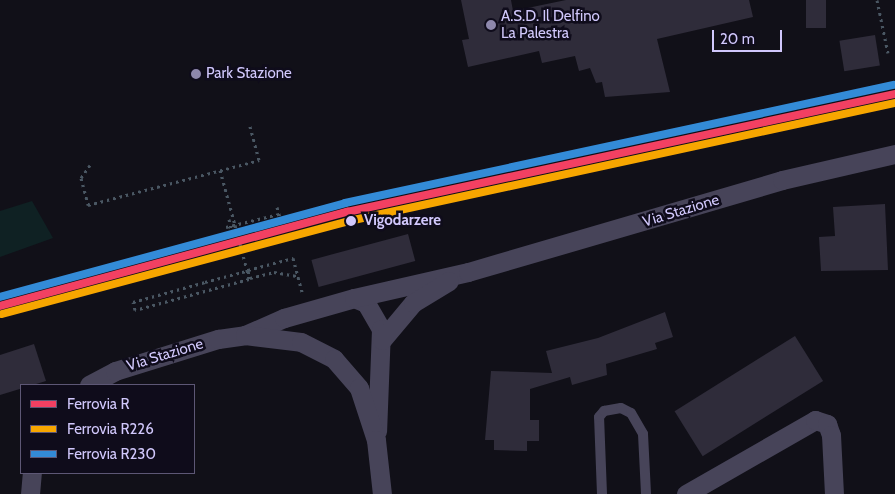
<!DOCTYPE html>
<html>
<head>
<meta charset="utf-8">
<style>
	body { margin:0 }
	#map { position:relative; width:895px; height:494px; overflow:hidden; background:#111018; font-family:Cabin,sans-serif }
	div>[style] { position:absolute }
	.green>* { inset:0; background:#0f2123 }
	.building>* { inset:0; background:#2f2c3a; transform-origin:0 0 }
	.path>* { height:3px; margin-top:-1.5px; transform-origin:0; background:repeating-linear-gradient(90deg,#4a5763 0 2.5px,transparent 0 6.5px) }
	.service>* { height:10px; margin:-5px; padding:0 5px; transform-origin:5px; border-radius:5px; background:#474459 }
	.minor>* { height:19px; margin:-9.5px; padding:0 9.5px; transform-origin:9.5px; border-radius:9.5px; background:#474459 }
	.rail-1>* { height:8px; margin:-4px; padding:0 4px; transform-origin:4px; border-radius:4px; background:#f24062 }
	.rail-2>* { height:8px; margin:-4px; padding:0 4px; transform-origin:4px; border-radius:4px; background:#f7a600 }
	.rail-3>* { height:8px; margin:-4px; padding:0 4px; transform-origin:4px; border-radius:4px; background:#338bd7 }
	.dots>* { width:14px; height:14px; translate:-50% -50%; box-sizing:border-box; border:2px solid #0f0c1b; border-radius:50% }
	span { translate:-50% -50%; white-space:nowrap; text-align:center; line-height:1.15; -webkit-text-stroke:5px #0f0c1b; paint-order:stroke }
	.poi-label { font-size:15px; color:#d1c8fc }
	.left { translate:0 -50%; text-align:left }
	.street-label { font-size:15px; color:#d1c8fc }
	.stop-label { font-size:15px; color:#d1c8fc; font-weight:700 }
	.legend { position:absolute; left:20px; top:384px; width:175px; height:90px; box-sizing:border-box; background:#0f0c1b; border:1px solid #5d5775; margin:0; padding:6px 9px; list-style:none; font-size:15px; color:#d1c8fc }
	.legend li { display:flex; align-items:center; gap:10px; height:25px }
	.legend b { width:25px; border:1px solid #5d5775 }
	.scale { position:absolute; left:712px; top:30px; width:70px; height:22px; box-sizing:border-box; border:2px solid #d1c8fc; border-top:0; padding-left:6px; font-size:15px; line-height:18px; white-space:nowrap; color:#d1c8fc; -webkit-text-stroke:4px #0f0c1b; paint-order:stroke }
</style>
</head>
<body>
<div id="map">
	<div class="green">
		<div style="clip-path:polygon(32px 201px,53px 238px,0 257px,0 211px)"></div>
	</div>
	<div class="building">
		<div style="clip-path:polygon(461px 0,511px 0,513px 11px,566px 0,749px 0,753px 17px,657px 39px,670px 92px,605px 97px,602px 82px,596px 83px,590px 68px,579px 71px,575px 56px,542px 63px,539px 51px,468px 67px,462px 40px,469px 39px)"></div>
		<div style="left:806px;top:0;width:20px;height:28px"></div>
		<div style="left:875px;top:35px;width:31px;height:36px;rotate:81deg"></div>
		<div style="clip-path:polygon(885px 204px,888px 270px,821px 271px,819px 237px,835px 236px,833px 207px)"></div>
		<div style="left:408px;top:234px;width:28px;height:100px;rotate:75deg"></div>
		<div style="clip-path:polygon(665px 312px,673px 337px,655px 343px,657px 349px,606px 364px,607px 375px,572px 385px,570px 377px,530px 389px,530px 420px,539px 420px,539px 441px,527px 441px,527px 451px,494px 450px,494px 440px,485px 440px,491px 371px,552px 373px,546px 351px,598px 338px)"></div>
		<div style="left:795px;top:336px;width:53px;height:142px;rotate:58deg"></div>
		<div style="clip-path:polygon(34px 344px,46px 381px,0 395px,0 355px)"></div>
	</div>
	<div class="path">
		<div style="left:877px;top:0;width:54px;rotate:78.3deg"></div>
		<div style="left:90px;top:165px;width:16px;rotate:125deg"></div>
		<div style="left:81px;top:178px;width:28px;rotate:75deg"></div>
		<div style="left:88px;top:205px;width:177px;rotate:-14.7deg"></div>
		<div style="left:259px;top:160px;width:38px;rotate:-105deg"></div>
		<div style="left:220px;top:170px;width:57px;rotate:74.7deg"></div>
		<div style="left:235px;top:225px;width:47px;rotate:75.1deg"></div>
		<div style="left:247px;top:270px;width:9px;rotate:77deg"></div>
		<div style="left:249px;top:279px;width:118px;rotate:164.8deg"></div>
		<div style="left:135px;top:310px;width:8px;rotate:-104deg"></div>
		<div style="left:133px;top:302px;width:75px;rotate:-15.5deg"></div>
		<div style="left:205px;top:282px;width:38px;rotate:-15deg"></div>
		<div style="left:242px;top:272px;width:6px;rotate:-9deg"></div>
		<div style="left:248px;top:271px;width:7px;rotate:74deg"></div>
		<div style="left:250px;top:278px;width:25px;rotate:-14deg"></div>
		<div style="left:274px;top:272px;width:23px;rotate:10deg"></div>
		<div style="left:277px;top:207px;width:15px;rotate:74deg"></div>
		<div style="left:229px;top:219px;width:14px;rotate:78deg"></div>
		<div style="left:226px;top:227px;width:55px;rotate:-13.8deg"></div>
		<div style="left:248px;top:270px;width:47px;rotate:-14.9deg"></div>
		<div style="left:293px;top:258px;width:35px;rotate:75deg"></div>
	</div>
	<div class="service">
		<div style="left:602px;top:494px;width:77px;rotate:-92.2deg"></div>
		<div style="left:599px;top:417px;width:8px;rotate:-50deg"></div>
		<div style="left:604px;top:411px;width:17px;rotate:-10deg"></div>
		<div style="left:621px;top:408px;width:11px;rotate:27deg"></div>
		<div style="left:631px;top:413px;width:24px;rotate:60deg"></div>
		<div style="left:643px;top:434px;width:60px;rotate:87.1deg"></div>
	</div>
	<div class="minor">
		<div style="left:354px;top:298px;width:13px;rotate:23deg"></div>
		<div style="left:366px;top:303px;width:30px;rotate:60deg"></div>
		<div style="left:381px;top:329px;width:102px;rotate:92.2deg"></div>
		<div style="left:245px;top:335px;width:43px;rotate:-23.6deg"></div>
		<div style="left:284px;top:318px;width:73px;rotate:-15.9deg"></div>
		<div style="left:354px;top:298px;width:117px;rotate:-12.8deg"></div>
		<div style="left:468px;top:272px;width:327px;rotate:-16.3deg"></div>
		<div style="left:782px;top:180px;width:116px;rotate:-13deg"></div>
		<div style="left:382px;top:340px;width:48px;rotate:-50deg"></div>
		<div style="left:413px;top:303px;width:42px;rotate:-31.4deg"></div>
		<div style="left:89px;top:385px;width:30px;rotate:-28deg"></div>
		<div style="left:115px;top:371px;width:108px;rotate:-17.3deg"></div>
		<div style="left:218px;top:339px;width:27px;rotate:-8deg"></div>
		<div style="left:245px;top:335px;width:56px;rotate:7.1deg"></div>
		<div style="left:301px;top:342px;width:37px;rotate:27deg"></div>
		<div style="left:334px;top:359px;width:38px;rotate:49deg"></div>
		<div style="left:359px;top:388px;width:55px;rotate:71.9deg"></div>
		<div style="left:376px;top:440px;width:54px;rotate:83.7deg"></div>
		<div style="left:30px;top:494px;width:21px;rotate:-85deg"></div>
		<div style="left:686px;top:494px;width:149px;rotate:-29.8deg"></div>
		<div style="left:815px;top:420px;width:13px;rotate:18deg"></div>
		<div style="left:827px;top:424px;width:12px;rotate:70deg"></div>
		<div style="left:831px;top:435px;width:59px;rotate:87.1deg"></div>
	</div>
	<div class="rail-1">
		<div style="left:0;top:306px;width:360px;rotate:-15.2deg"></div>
		<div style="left:347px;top:212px;width:561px;rotate:-12.15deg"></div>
	</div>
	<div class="rail-2">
		<div style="left:2px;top:314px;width:359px;rotate:-15deg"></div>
		<div style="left:349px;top:221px;width:559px;rotate:-12.2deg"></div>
	</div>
	<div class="rail-3">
		<div style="left:0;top:297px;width:358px;rotate:-15.2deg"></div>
		<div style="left:345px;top:203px;width:561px;rotate:-12.15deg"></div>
	</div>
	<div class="dots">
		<div style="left:491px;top:25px;background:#8e88ac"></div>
		<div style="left:196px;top:74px;background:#8e88ac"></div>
		<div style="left:351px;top:221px;background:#d1c8fc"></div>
	</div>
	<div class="poi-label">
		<span class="left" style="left:501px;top:25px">A.S.D. Il Delfino<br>La Palestra</span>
		<span class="left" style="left:206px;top:74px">Park Stazione</span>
	</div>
	<div class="street-label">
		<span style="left:681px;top:211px;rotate:-17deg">Via Stazione</span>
		<span style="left:165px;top:355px;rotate:-17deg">Via Stazione</span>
	</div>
	<div class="stop-label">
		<span class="left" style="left:364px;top:221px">Vigodarzere</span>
	</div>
	<ul class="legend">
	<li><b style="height:6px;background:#f24062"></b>Ferrovia R</li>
	<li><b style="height:6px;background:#f7a600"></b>Ferrovia R226</li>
	<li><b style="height:6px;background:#338bd7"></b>Ferrovia R230</li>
	</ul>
	<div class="scale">20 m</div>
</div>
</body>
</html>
